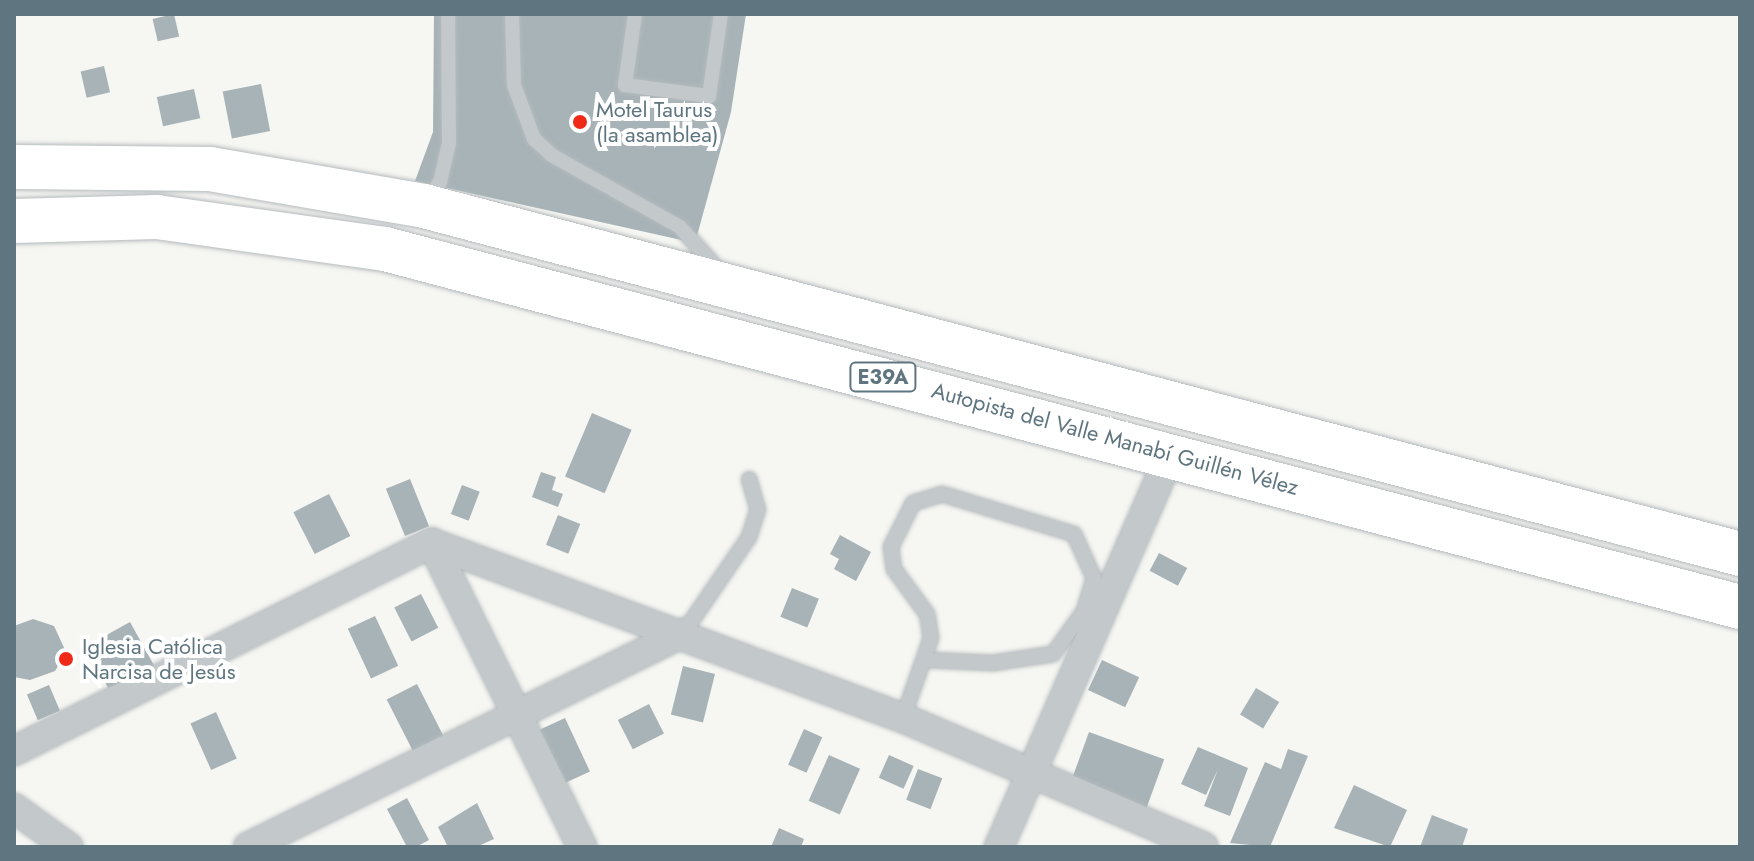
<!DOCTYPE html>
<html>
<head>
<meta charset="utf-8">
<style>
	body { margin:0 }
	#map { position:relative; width:1754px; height:861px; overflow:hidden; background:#f6f6f2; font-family:Jost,sans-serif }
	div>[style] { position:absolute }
	.building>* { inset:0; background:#a7b3b7; transform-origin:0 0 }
	.roads { filter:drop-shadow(0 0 2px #b4babd) drop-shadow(0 0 2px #b4babd) }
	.service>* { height:14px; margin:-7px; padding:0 7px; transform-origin:7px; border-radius:7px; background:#c3c8cb }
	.minor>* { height:28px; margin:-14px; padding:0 14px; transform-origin:14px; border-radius:14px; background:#c3c8cb }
	.primary>* { height:44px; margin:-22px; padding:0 22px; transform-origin:22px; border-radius:22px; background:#fff }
	.dots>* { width:22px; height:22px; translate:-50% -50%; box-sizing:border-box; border:4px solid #fff; border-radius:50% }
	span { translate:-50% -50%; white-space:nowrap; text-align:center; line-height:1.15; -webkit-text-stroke:8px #fff; paint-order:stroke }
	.shield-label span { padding:2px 6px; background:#fff; border:2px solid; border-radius:6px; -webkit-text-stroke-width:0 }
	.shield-label { font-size:20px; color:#5f7680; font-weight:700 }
	.poi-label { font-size:22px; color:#5f7680 }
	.left { translate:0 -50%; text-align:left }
	.street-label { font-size:22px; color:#5f7680 }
	.frame { position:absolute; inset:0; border:16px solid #5f7680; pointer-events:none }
</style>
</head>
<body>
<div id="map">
	<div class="building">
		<div style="left:174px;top:14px;width:23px;height:22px;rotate:77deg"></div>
		<div style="clip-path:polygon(434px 14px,746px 14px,731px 112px,695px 243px,415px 181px,433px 132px)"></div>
		<div style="left:104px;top:66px;width:27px;height:24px;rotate:77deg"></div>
		<div style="left:261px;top:84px;width:48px;height:39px;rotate:79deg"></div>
		<div style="left:194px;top:89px;width:30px;height:38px;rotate:78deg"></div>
		<div style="left:592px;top:413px;width:43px;height:69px;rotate:23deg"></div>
		<div style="clip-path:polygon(541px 472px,556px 477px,552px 490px,563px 494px,558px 507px,532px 497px)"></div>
		<div style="left:410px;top:479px;width:51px;height:26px;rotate:68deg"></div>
		<div style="left:462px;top:485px;width:19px;height:31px;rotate:21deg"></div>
		<div style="left:329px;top:494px;width:47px;height:40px;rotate:63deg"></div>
		<div style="left:558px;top:515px;width:24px;height:32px;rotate:22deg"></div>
		<div style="clip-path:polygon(840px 535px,871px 552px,856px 581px,834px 569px,839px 559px,830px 554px)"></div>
		<div style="left:1159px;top:553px;width:32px;height:20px;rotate:28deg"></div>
		<div style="left:792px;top:588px;width:29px;height:31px;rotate:22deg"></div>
		<div style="left:421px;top:594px;width:38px;height:30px;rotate:63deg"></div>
		<div style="left:375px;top:616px;width:55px;height:30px;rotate:65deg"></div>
		<div style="clip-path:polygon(33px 619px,54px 626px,66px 652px,55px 671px,30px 680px,14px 677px,14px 626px)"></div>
		<div style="left:130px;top:622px;width:50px;height:51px;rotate:61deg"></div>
		<div style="left:1102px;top:660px;width:41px;height:33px;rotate:25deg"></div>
		<div style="left:683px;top:666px;width:33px;height:50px;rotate:14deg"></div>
		<div style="left:417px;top:684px;width:60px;height:34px;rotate:63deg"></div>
		<div style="left:49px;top:685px;width:28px;height:24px;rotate:67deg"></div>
		<div style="left:1256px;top:688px;width:27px;height:31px;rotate:31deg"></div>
		<div style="left:649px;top:704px;width:33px;height:35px;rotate:63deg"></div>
		<div style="left:216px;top:712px;width:51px;height:28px;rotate:66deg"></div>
		<div style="left:565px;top:718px;width:59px;height:34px;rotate:65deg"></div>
		<div style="left:804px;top:729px;width:20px;height:39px;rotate:24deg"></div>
		<div style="left:1089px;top:732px;width:80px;height:52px;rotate:20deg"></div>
		<div style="clip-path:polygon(1198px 747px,1248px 768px,1230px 816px,1204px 806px,1218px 769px,1206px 795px,1181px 784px)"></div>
		<div style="clip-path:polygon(1288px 749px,1308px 756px,1270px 847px,1230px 843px,1265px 762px,1281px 769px)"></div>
		<div style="left:829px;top:755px;width:34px;height:50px;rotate:24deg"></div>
		<div style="left:889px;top:755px;width:27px;height:25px;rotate:24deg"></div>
		<div style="left:918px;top:769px;width:26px;height:33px;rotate:21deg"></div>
		<div style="clip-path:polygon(1354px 785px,1407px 810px,1390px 847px,1334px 828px)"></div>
		<div style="clip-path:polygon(407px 798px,429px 840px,416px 847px,407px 847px,387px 809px)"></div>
		<div style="clip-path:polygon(477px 803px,494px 839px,476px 847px,448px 847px,438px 827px)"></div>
		<div style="clip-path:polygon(1432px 815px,1468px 829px,1462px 847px,1420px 847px)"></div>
		<div style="clip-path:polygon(779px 828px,804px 839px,801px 847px,771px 847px)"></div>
	</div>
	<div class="roads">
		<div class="service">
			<div style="left:512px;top:14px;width:71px;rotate:88.4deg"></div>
			<div style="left:514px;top:85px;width:58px;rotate:69.7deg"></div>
			<div style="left:534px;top:139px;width:25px;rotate:42deg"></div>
			<div style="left:553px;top:156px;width:145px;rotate:29.2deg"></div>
			<div style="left:680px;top:227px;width:64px;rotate:48.1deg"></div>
			<div style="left:635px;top:14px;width:72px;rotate:98deg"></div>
			<div style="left:625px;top:85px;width:85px;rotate:7.5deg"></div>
			<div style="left:709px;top:96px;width:83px;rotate:-81.7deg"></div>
			<div style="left:427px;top:200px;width:22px;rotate:-54deg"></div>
			<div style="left:440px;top:182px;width:40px;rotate:-77deg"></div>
			<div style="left:449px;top:143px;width:129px;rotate:-90.4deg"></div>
			<div style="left:684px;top:632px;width:115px;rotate:-55.6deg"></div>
			<div style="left:749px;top:537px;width:28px;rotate:-72deg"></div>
			<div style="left:758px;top:510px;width:32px;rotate:-106deg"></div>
			<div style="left:903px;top:718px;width:85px;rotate:-70.7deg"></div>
			<div style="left:931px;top:638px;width:24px;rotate:-99deg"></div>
			<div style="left:927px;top:614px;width:56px;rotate:-126.3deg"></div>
			<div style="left:894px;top:569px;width:22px;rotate:-98deg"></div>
			<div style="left:891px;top:547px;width:49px;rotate:-63.4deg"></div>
			<div style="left:913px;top:503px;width:30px;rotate:-17deg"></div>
			<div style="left:942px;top:494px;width:138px;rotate:16.9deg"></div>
			<div style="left:1074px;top:534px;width:48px;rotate:65.6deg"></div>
			<div style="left:1094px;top:578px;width:34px;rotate:107deg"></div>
			<div style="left:1084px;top:611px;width:53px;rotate:125.8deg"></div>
			<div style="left:1053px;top:654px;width:61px;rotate:171.5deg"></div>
			<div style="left:993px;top:663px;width:65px;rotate:-177.4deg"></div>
		</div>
		<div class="minor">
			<div style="left:432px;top:543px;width:339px;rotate:63.7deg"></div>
			<div style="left:14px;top:751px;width:467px;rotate:-26.5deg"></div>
			<div style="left:432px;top:543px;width:502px;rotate:20.38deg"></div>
			<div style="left:903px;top:718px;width:327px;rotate:23.2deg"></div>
			<div style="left:14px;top:808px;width:67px;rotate:35.8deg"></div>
			<div style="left:248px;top:847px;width:486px;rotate:-26.2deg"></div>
			<div style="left:999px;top:847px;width:429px;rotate:-66.4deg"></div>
		</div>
		<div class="primary">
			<div style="left:14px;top:167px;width:196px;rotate:0.6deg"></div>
			<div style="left:210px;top:169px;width:217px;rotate:9.8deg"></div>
			<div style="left:424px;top:206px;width:1361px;rotate:14.81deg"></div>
			<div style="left:14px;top:221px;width:143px;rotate:-1.6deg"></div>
			<div style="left:157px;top:217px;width:230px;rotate:8deg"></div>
			<div style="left:385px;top:249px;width:1401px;rotate:14.8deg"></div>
		</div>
	</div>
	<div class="dots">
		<div style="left:580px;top:122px;background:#f02a18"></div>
		<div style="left:66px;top:659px;background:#f02a18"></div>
	</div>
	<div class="shield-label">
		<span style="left:883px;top:377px">E39A</span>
	</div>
	<div class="poi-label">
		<span class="left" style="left:596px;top:122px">Motel Taurus<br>(la asamblea)</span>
		<span class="left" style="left:82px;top:659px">Iglesia Católica<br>Narcisa de Jesús</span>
	</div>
	<div class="street-label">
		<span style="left:1115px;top:439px;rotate:15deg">Autopista del Valle Manabí Guillén Vélez</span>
	</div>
	<div class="frame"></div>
</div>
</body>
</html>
